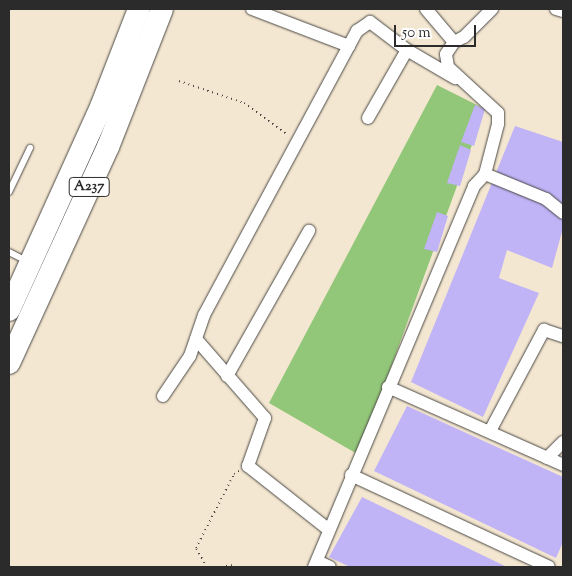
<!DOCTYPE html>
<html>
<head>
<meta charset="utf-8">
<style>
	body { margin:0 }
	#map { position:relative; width:572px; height:576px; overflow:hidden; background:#f4e7d1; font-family:"Sorts Mill Goudy",serif }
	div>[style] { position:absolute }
	.green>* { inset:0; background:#92c678 }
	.building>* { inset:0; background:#c0b3f6 }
	.path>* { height:2px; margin-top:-1px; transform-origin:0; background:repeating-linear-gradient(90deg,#494744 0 1px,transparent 0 5px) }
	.roads { filter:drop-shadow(0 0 1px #494744) drop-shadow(0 0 1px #494744) }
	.lane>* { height:6px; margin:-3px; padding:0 3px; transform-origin:3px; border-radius:3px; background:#fff }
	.street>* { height:12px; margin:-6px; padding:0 6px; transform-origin:6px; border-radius:6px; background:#fff }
	.highway>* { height:22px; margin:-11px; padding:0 11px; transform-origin:11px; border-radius:11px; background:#fff }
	span { translate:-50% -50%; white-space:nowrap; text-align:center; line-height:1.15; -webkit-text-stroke:4.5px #fff; paint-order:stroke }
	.shield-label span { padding:1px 4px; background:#fff; border:1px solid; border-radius:4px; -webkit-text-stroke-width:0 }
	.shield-label { font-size:14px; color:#2b2b2b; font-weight:700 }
	.frame { position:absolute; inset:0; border:10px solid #2b2b2b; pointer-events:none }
	.scale { position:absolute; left:394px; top:25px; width:82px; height:22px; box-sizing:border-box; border:2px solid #2b2b2b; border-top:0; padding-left:6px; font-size:15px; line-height:18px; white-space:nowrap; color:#2b2b2b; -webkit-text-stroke:4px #fff; paint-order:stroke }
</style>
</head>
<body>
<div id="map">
	<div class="green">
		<div style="clip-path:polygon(437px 85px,485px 109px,359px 455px,269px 403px)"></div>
	</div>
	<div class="building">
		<div style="clip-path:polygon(475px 105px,485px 109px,474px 146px,461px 142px)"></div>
		<div style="clip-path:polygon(515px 126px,563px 142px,563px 228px,552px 268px,507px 250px,499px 278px,539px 293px,483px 417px,411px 382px)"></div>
		<div style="clip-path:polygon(460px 145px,471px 150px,460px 186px,447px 183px)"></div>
		<div style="clip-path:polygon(437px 212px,448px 216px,437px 252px,424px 249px)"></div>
		<div style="clip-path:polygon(407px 406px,563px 477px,563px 542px,556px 558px,374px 471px)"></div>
		<div style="clip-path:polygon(362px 497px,507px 567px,350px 567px,329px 557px)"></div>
	</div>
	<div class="path">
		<div style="left:179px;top:81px;width:69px;rotate:18.7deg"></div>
		<div style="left:244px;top:103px;width:54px;rotate:36deg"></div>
		<div style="left:207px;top:567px;width:22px;rotate:-120deg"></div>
		<div style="left:196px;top:548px;width:83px;rotate:-62.8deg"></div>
		<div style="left:234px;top:474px;width:6px;rotate:-31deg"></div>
		<div style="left:221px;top:567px;width:11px;rotate:-10deg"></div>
		<div style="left:562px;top:567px;width:2px;rotate:-63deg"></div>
	</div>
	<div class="roads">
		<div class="lane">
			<div style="left:9px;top:192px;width:49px;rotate:-64.5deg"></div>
			<div style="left:9px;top:252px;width:20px;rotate:27deg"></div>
		</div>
		<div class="street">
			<div style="left:252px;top:9px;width:104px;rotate:20.9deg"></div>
			<div style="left:426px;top:9px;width:43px;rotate:49.7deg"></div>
			<div style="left:454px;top:42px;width:11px;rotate:-27deg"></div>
			<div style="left:464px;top:37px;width:40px;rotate:-45deg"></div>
			<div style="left:556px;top:9px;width:7px;rotate:16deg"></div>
			<div style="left:368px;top:118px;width:78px;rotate:-60.2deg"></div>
			<div style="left:407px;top:50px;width:56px;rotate:30.3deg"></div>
			<div style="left:485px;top:174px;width:66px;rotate:22.3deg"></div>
			<div style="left:546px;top:199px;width:22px;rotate:39deg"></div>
			<div style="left:196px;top:339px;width:105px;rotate:48.9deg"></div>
			<div style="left:265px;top:418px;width:51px;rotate:109.5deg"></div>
			<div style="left:248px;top:466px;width:103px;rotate:38.3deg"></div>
			<div style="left:227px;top:376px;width:167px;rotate:-60.5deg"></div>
			<div style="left:388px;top:387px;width:192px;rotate:24deg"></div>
			<div style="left:163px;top:396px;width:48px;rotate:-56deg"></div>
			<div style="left:190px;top:356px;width:43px;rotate:-71.1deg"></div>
			<div style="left:204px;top:315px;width:323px;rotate:-61.7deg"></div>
			<div style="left:357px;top:31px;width:16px;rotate:-35deg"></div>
			<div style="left:370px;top:22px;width:46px;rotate:37.1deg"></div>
			<div style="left:490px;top:431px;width:115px;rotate:-61.9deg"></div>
			<div style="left:544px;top:330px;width:20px;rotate:18deg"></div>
			<div style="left:547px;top:458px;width:23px;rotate:-45deg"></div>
			<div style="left:351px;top:475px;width:218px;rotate:24.9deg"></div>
			<div style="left:317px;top:561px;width:14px;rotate:25deg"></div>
			<div style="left:314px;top:567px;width:413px;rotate:-67.2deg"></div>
			<div style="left:474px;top:186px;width:16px;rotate:-47deg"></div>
			<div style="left:485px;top:174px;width:52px;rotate:-75.4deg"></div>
			<div style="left:498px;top:124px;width:11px;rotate:-90deg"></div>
			<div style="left:498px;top:113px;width:68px;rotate:-137.4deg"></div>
			<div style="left:448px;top:67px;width:13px;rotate:-99deg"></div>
			<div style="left:446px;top:54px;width:14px;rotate:-56deg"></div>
		</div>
		<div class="highway">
			<div style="left:9px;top:310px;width:223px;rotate:-65.6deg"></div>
			<div style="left:101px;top:107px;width:105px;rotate:-68.8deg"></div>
			<div style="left:9px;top:363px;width:238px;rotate:-65.4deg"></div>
			<div style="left:108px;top:147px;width:148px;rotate:-68.6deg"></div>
		</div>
	</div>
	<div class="shield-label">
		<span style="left:89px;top:187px">A237</span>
	</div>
	<div class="frame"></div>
	<div class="scale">50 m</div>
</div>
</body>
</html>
